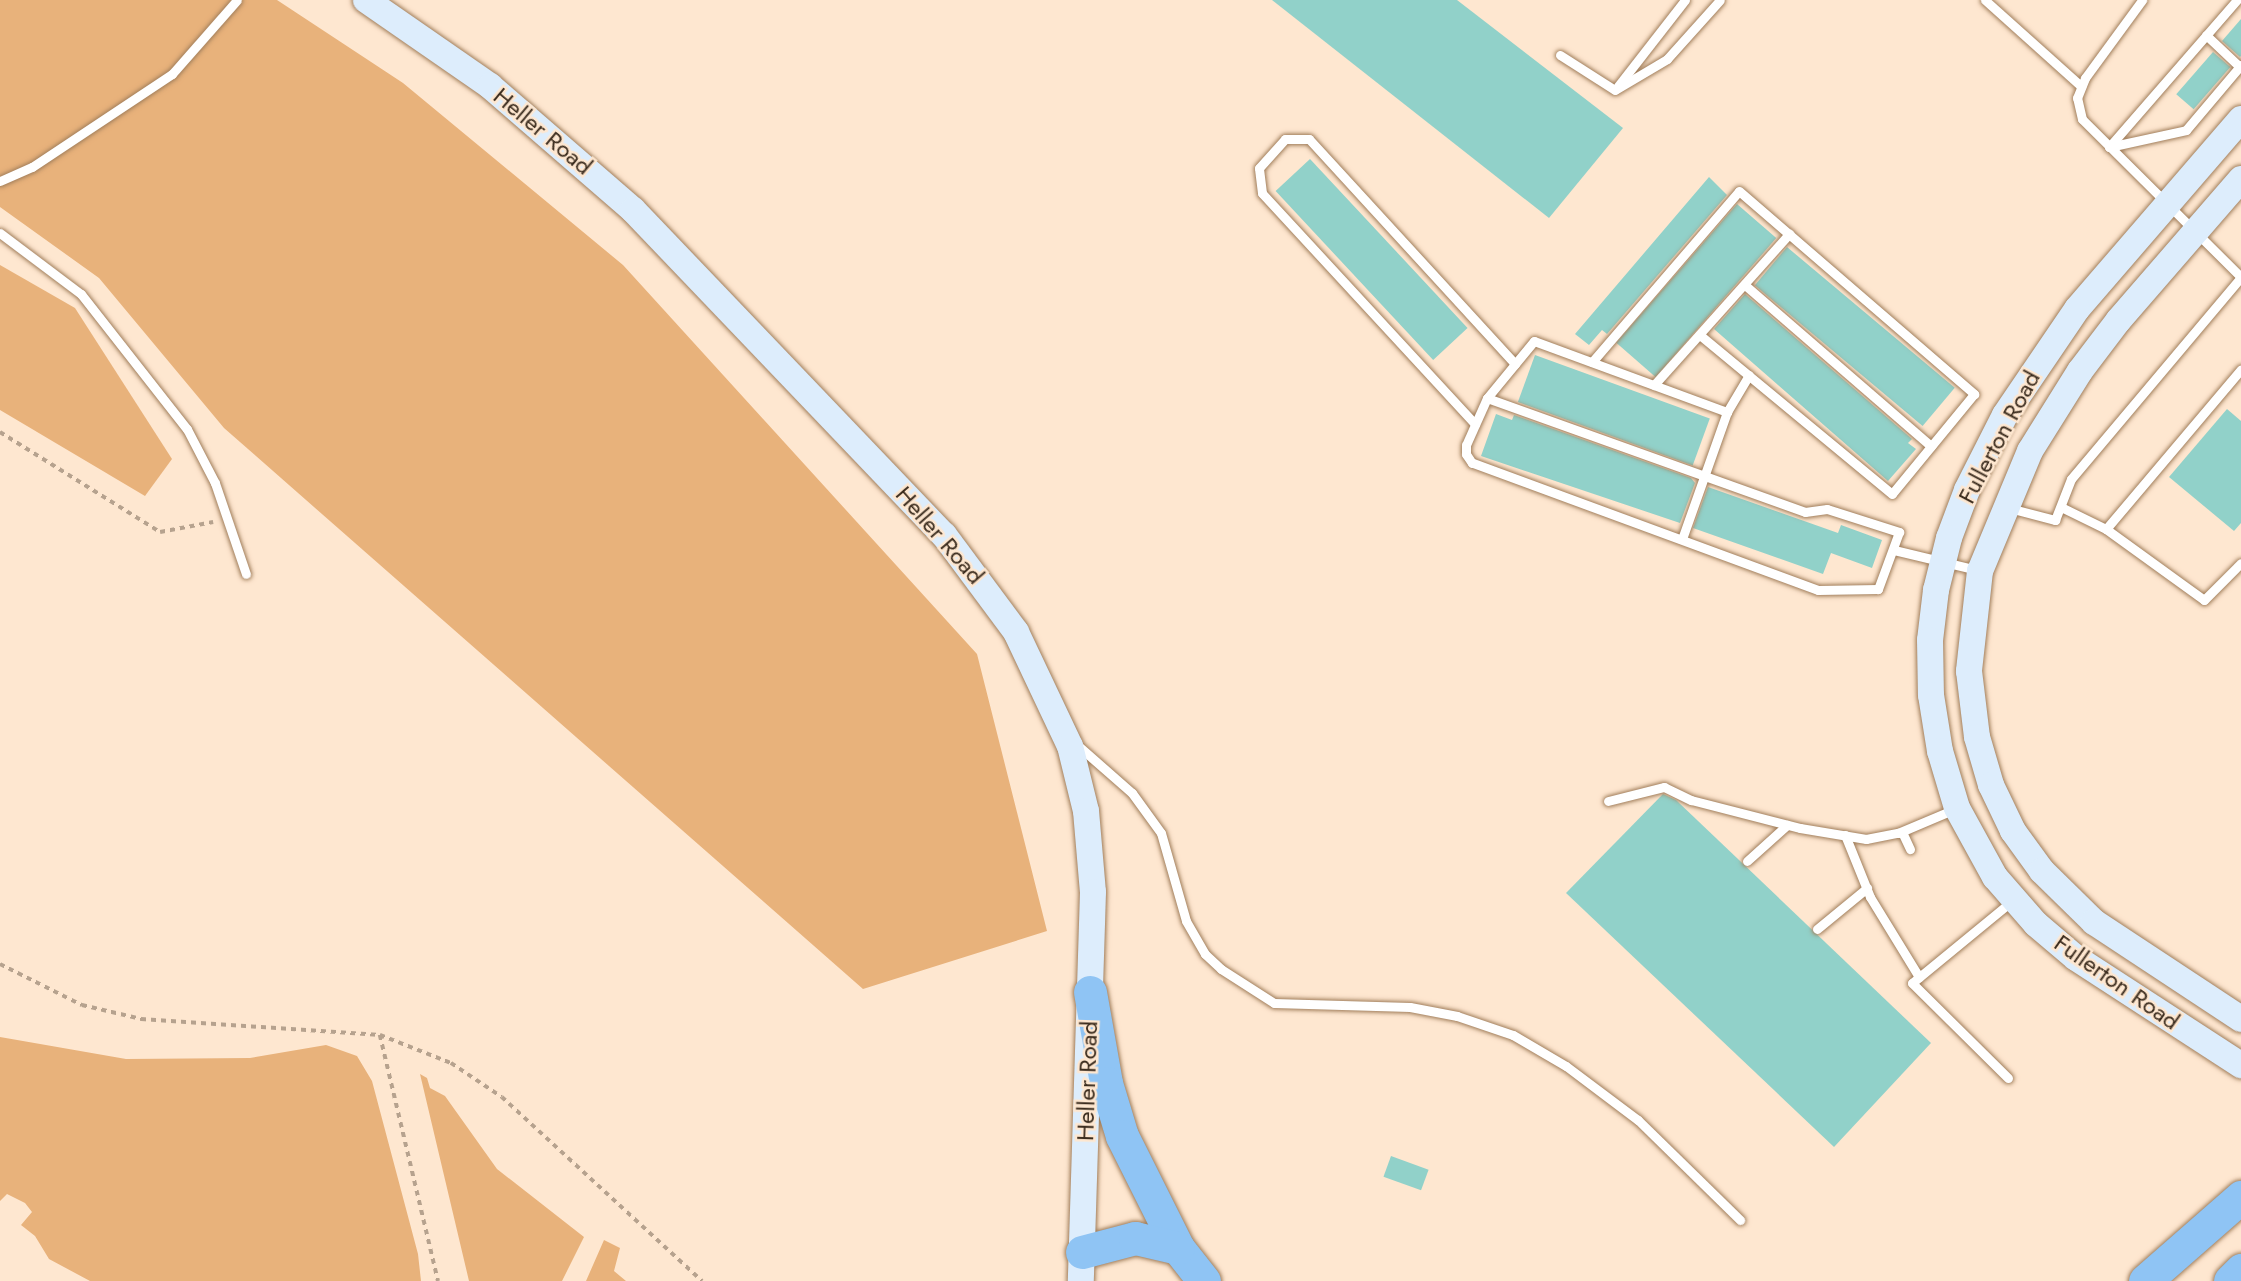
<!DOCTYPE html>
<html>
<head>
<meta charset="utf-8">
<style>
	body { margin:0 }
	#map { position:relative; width:2241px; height:1281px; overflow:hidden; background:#fee7d0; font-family:Jost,sans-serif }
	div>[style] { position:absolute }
	.green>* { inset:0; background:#e8b27b }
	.building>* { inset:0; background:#91d1c9; transform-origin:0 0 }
	.path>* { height:3.5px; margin-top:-1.75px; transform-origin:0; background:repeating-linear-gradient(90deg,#b6a28e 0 5px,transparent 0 10px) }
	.roads { filter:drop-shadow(0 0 2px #a17e5b) drop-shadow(0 0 2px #a17e5b) }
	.lane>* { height:9px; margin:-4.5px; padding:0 4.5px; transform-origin:4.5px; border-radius:4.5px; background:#fff }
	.secondary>* { height:26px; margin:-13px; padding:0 13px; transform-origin:13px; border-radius:13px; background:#ddedfc }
	.highway>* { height:33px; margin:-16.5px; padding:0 16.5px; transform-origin:16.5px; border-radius:16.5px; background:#8fc4f4 }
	span { translate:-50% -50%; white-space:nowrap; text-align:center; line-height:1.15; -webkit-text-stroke:5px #fee7d0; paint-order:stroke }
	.street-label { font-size:24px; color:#3a2b1d }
</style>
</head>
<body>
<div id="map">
	<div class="green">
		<div style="clip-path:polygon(0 0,277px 0,403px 83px,623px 265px,977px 654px,1047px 931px,863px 989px,224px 428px,99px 278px,0 207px)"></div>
		<div style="clip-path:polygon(0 265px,75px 308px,172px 459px,145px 496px,0 410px)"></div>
		<div style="clip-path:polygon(0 1037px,126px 1059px,250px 1058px,326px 1045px,357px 1056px,372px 1081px,418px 1254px,421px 1281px,90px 1281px,49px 1259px,35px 1236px,21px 1225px,32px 1212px,25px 1203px,7px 1194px,0 1201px)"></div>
		<div style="clip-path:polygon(420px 1074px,427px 1078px,430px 1088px,445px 1096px,497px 1169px,584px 1237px,562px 1281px,469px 1281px)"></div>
		<div style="clip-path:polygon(604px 1240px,620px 1248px,614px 1271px,626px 1281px,586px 1281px)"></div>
	</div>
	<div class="building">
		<div style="clip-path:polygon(1272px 0,1457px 0,1623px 128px,1549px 218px)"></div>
		<div style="clip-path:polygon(2241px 19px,2241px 56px,2240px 57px,2222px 41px)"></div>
		<div style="left:2213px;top:52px;width:23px;height:56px;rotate:41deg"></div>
		<div style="left:1310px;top:159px;width:231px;height:47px;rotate:47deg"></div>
		<div style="clip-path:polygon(1709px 177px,1727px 195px,1607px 334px,1602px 330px,1589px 345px,1575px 334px)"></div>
		<div style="left:1737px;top:204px;width:52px;height:184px;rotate:41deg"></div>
		<div style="left:1787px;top:247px;width:219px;height:50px;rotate:40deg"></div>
		<div style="clip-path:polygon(1745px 294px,1912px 439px,1908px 443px,1916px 449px,1888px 481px,1714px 329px)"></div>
		<div style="left:1535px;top:355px;width:186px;height:50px;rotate:20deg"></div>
		<div style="clip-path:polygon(2227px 409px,2241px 421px,2241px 523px,2234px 531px,2169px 477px)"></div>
		<div style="clip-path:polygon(1496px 414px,1512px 420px,1514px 415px,1691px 478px,1695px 483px,1680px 523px,1481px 456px)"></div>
		<div style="clip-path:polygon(1708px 487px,1838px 533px,1841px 525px,1882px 540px,1872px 568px,1831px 553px,1823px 574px,1693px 528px)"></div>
		<div style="clip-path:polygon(1663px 794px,1676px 800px,1931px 1043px,1834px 1147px,1566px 893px)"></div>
		<div style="left:1391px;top:1156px;width:40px;height:22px;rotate:20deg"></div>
	</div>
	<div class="path">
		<div style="left:0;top:432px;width:189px;rotate:32deg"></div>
		<div style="left:160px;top:532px;width:54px;rotate:-10.7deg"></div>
		<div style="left:0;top:964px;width:92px;rotate:26.6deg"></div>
		<div style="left:82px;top:1005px;width:61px;rotate:13.3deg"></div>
		<div style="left:141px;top:1019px;width:240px;rotate:3.8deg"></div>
		<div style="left:380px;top:1035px;width:76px;rotate:21.5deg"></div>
		<div style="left:451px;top:1063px;width:61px;rotate:33.7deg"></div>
		<div style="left:502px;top:1097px;width:272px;rotate:42.6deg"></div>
		<div style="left:380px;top:1035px;width:253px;rotate:76.7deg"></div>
	</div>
	<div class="roads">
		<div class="lane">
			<div style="left:1985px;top:0;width:129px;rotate:41.9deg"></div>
			<div style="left:2206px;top:35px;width:48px;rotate:43.3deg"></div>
			<div style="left:1560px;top:55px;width:65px;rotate:32.5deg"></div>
			<div style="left:1618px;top:86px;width:109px;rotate:-52.1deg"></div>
			<div style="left:1615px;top:90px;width:61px;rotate:-30.8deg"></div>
			<div style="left:1667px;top:59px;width:79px;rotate:-48.1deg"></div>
			<div style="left:2109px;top:147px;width:195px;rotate:-49deg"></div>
			<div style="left:2109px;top:147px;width:79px;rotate:-12.4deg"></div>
			<div style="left:2186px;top:130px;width:85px;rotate:-49.8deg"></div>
			<div style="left:0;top:181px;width:35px;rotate:-24deg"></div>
			<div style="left:32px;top:167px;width:168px;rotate:-33.6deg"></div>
			<div style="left:172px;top:74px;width:98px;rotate:-48.7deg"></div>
			<div style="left:0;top:233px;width:101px;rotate:37deg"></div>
			<div style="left:81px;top:294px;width:172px;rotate:51.9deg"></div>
			<div style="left:187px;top:429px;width:61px;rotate:62.6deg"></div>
			<div style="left:215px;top:483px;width:96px;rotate:71.2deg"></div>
			<div style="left:1745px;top:285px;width:246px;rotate:40.9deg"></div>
			<div style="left:1592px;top:362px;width:225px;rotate:-49.3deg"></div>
			<div style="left:1739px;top:191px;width:311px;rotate:40.8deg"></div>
			<div style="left:1974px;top:394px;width:129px;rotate:129.4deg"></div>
			<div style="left:1892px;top:494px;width:249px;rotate:-140.4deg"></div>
			<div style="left:1654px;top:385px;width:203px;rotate:-48.2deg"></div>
			<div style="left:1487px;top:398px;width:338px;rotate:19.7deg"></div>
			<div style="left:1805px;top:512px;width:22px;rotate:-8deg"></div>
			<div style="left:1827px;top:509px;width:76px;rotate:17.7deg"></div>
			<div style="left:1899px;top:532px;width:61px;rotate:110.2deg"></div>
			<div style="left:1878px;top:589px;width:60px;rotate:179deg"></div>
			<div style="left:1818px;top:590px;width:369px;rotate:-159.8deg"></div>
			<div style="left:1472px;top:463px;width:11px;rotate:-124deg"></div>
			<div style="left:1466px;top:454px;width:9px;rotate:-90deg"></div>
			<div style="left:1466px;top:445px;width:51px;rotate:-65.9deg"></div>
			<div style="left:1487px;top:398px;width:74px;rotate:-50.5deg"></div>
			<div style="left:1534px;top:341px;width:206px;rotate:20.2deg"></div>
			<div style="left:1475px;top:424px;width:314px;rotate:-132.7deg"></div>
			<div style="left:1262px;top:193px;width:25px;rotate:-97deg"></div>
			<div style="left:1259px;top:168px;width:39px;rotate:-48deg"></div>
			<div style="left:1285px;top:139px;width:24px"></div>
			<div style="left:1309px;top:139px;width:305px;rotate:47.5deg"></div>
			<div style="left:2061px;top:507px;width:50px;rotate:26.1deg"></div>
			<div style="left:2106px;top:529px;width:209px;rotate:-49.8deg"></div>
			<div style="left:2009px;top:508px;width:48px;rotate:14.6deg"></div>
			<div style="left:2055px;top:520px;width:44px;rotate:-68.7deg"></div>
			<div style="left:2071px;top:479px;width:264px;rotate:-49.9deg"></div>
			<div style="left:2241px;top:277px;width:224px;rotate:-135.2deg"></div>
			<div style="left:2082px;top:119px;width:22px;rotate:-103deg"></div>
			<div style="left:2077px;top:98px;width:22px;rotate:-68deg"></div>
			<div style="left:2085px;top:78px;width:97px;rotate:-53.8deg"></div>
			<div style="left:2106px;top:529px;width:121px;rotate:35.9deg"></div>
			<div style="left:2204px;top:600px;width:52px;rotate:-45deg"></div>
			<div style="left:1682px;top:539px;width:135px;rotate:-70.5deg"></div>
			<div style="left:1727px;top:412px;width:43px;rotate:-59.3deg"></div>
			<div style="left:1894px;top:550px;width:85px;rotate:13.5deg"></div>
			<div style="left:1075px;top:743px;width:76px;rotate:41.3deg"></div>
			<div style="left:1132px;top:793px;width:49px;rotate:54.1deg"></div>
			<div style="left:1161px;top:833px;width:91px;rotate:74.1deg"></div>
			<div style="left:1186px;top:921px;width:38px;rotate:60deg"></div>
			<div style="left:1205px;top:954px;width:22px;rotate:43deg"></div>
			<div style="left:1221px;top:969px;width:63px;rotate:32.7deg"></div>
			<div style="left:1274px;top:1003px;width:136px;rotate:1.7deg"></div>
			<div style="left:1410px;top:1007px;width:48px;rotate:10.8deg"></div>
			<div style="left:1457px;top:1016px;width:59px;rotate:18.7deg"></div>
			<div style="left:1513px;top:1035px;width:61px;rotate:30.3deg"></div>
			<div style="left:1566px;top:1066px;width:90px;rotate:36.9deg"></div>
			<div style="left:1638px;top:1120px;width:143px;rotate:44.4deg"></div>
			<div style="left:1608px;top:801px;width:58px;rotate:-14deg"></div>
			<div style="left:1664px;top:787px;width:30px;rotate:26deg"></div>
			<div style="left:1691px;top:800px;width:113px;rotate:14.4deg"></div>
			<div style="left:1800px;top:828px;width:67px;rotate:9.5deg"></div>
			<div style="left:1866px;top:839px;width:33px;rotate:-11deg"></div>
			<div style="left:1898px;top:833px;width:62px;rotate:-22.8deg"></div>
			<div style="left:1902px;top:832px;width:19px;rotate:65deg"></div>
			<div style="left:1845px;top:835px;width:67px;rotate:68deg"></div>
			<div style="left:1870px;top:897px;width:94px;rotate:58.5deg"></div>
			<div style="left:1747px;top:861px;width:54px;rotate:-42deg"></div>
			<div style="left:1817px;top:929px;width:65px;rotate:-39.4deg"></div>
			<div style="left:2008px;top:1078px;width:135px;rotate:-135.3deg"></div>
			<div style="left:1912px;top:983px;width:129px;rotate:-39.4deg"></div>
		</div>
		<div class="secondary">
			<div style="left:366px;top:0;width:151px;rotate:34.7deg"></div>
			<div style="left:490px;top:86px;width:189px;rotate:40.9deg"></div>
			<div style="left:633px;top:210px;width:450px;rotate:46.3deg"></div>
			<div style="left:944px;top:535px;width:121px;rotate:53.4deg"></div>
			<div style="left:1016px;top:632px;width:126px;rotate:64.7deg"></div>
			<div style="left:1070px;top:746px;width:67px;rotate:76.2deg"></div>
			<div style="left:1086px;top:811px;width:81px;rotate:85.1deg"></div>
			<div style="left:1093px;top:892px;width:389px;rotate:91.8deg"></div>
			<div style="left:2241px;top:119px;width:251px;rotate:130.8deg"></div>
			<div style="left:2077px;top:309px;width:128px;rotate:124.2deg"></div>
			<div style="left:2005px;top:415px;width:84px;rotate:116.9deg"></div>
			<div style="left:1967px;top:490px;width:51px;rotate:110.6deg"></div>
			<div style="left:1949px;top:538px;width:54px;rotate:104deg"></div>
			<div style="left:1936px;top:590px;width:50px;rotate:96.8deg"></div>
			<div style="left:1930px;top:640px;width:55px;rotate:89deg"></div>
			<div style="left:1931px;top:695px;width:57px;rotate:80.9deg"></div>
			<div style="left:1940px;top:751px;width:59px;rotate:73.4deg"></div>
			<div style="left:1957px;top:808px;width:79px;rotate:61.2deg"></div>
			<div style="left:1995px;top:877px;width:62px;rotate:48.9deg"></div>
			<div style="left:2036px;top:924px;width:52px;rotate:40.4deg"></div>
			<div style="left:2076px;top:958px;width:197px;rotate:33deg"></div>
			<div style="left:2241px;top:179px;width:188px;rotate:130.9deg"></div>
			<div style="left:2118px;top:321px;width:63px;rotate:127.2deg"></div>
			<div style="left:2080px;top:371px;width:94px;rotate:122deg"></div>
			<div style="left:2030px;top:451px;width:130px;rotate:112.6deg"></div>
			<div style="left:1980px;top:571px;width:101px;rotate:96.3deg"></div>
			<div style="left:1969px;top:671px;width:66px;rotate:83.1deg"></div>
			<div style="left:1977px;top:737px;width:50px;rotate:73.7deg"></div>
			<div style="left:1991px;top:785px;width:51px;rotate:64.4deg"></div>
			<div style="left:2013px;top:831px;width:49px;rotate:54.1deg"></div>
			<div style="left:2042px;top:871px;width:73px;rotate:44.4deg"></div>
			<div style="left:2094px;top:922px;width:176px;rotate:33.4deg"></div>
		</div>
		<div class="highway">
			<div style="left:1090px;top:992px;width:92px;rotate:80deg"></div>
			<div style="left:1106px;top:1083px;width:55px;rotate:73.2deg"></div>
			<div style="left:1122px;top:1136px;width:125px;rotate:63.4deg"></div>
			<div style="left:1178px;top:1248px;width:42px;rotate:51.8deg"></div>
			<div style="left:1082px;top:1252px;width:55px;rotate:-14.8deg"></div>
			<div style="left:1135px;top:1238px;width:44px;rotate:13.1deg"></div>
			<div style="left:2145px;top:1281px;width:128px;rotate:-41.2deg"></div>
			<div style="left:2230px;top:1281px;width:16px;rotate:-45deg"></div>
		</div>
	</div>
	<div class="street-label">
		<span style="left:543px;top:131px;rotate:40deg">Heller Road</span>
		<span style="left:1999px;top:437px;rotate:-62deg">Fullerton Road</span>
		<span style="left:940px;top:535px;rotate:49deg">Heller Road</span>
		<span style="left:2117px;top:982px;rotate:35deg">Fullerton Road</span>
		<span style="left:1087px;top:1081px;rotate:-88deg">Heller Road</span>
	</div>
</div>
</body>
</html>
